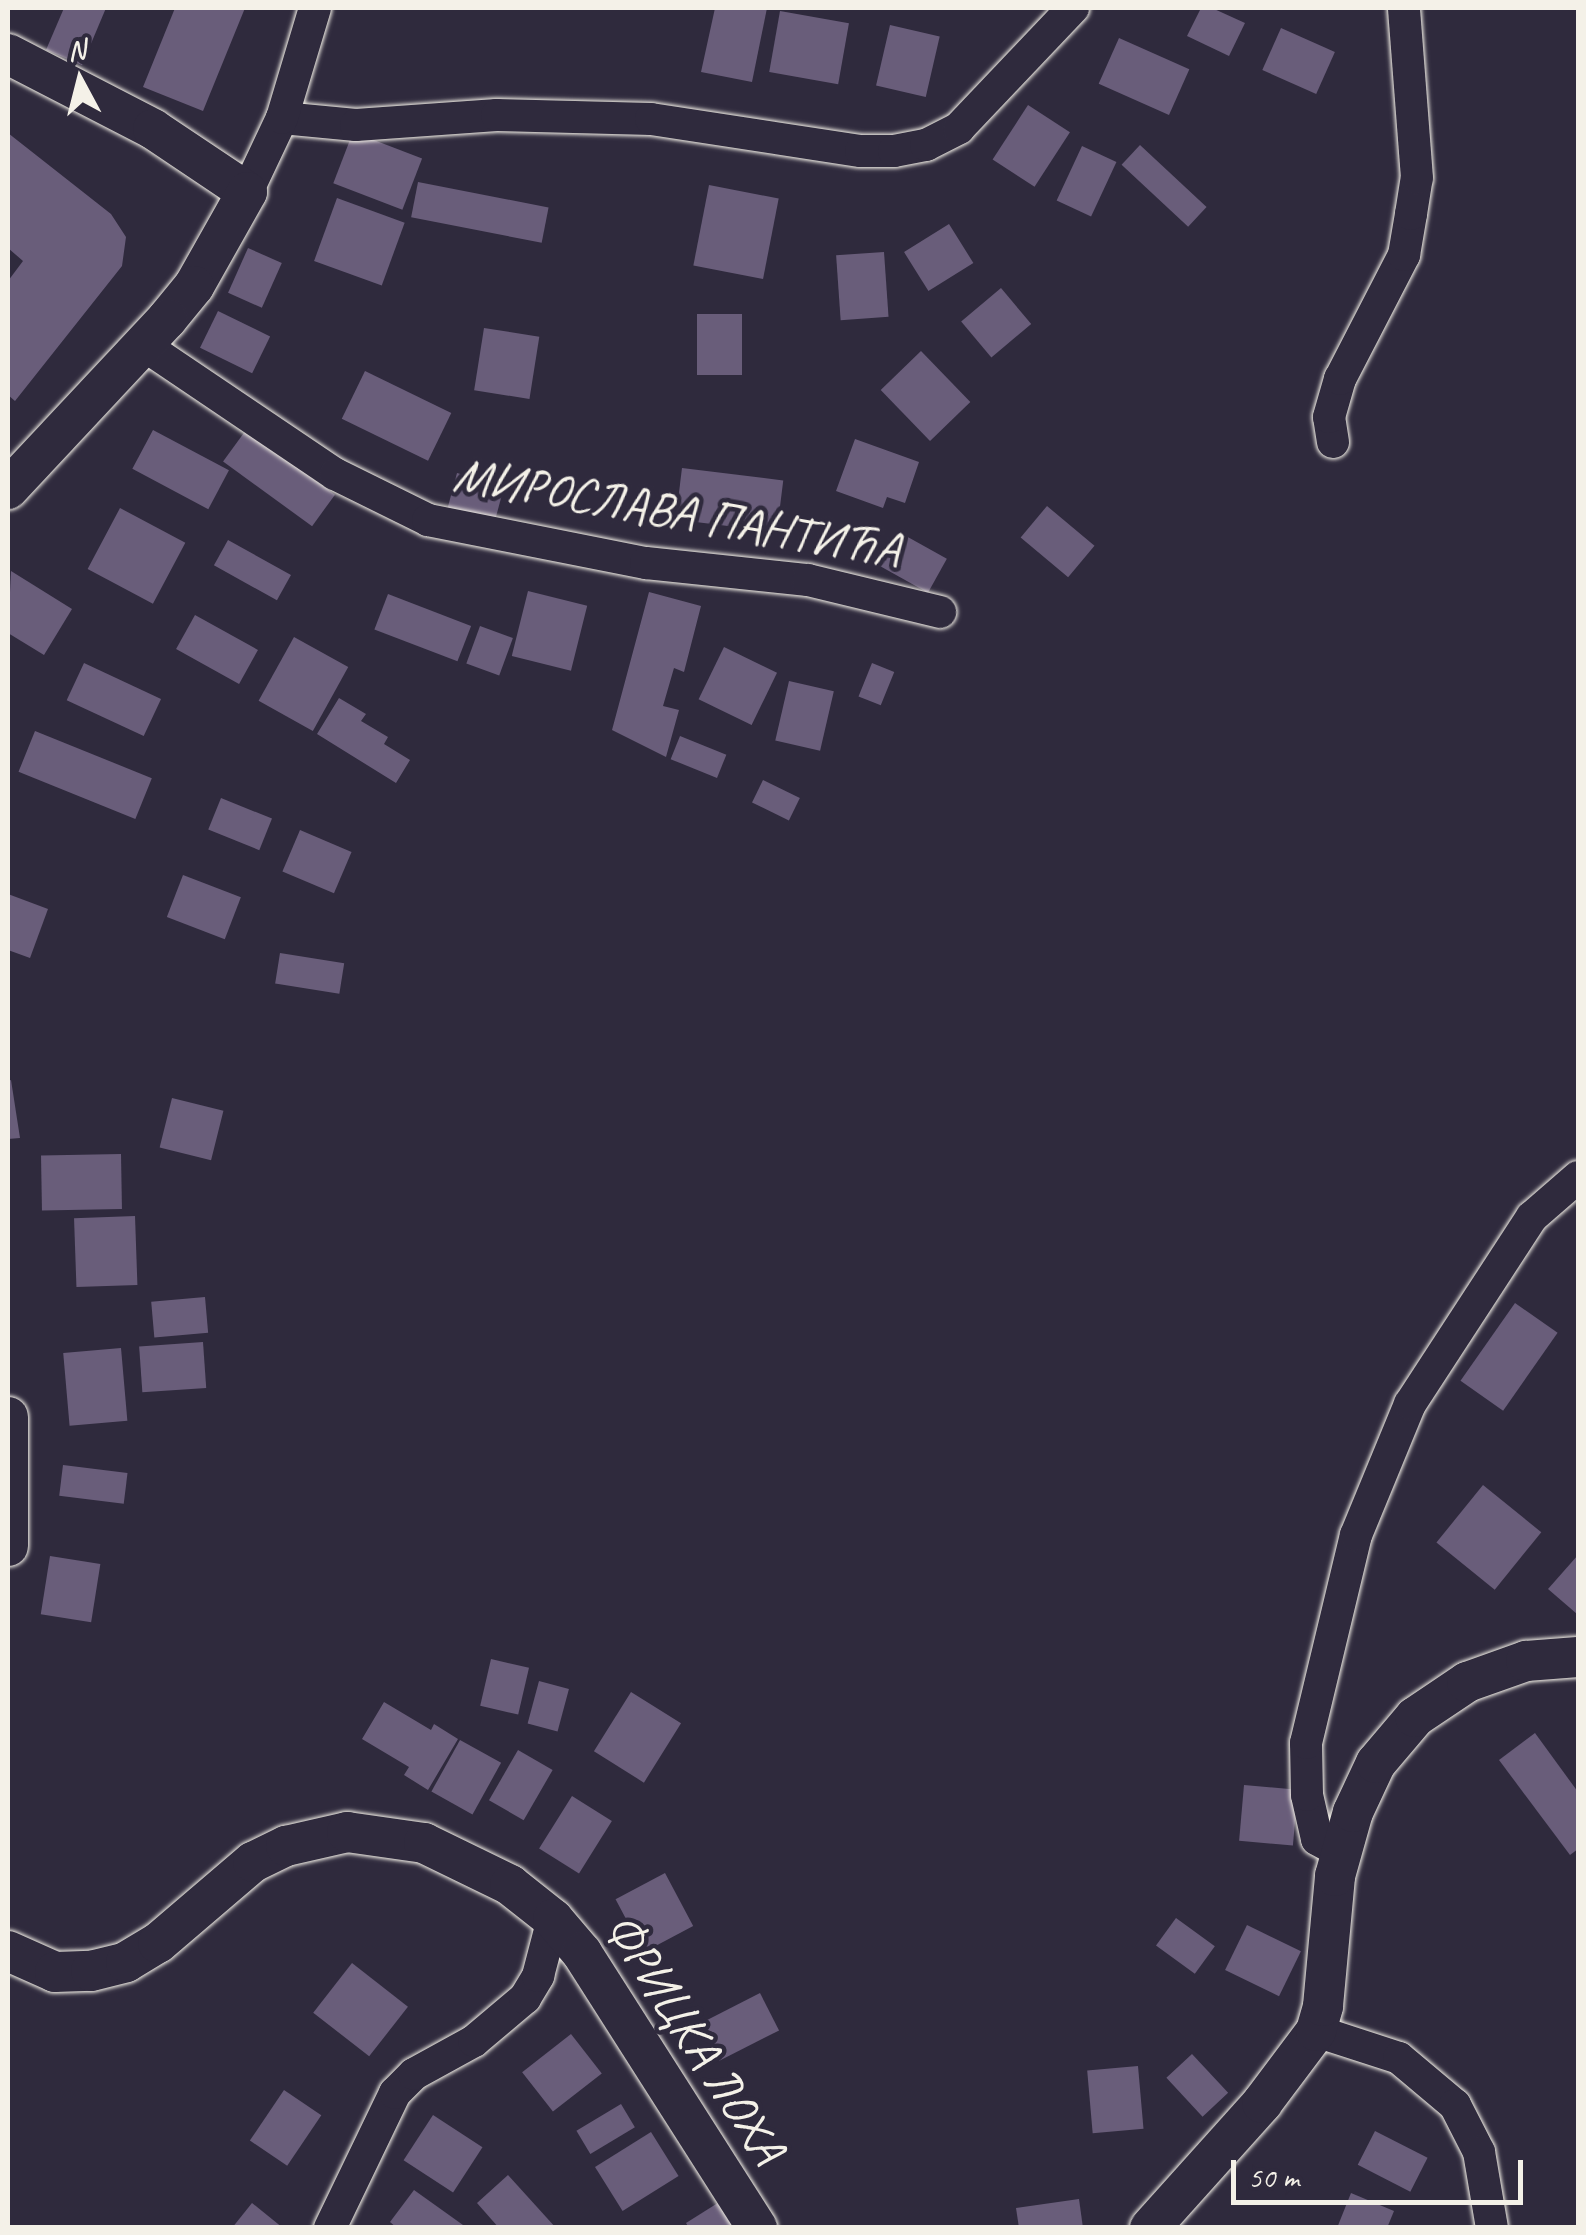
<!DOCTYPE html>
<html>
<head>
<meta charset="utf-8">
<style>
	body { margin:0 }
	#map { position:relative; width:1586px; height:2235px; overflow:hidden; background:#2f2a3d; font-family:Caveat,sans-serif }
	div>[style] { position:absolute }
	.building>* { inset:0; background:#695d7a; transform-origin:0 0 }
	.roads { filter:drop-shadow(0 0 2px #f4f1e8) drop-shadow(0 0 2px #f4f1e8) }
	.minor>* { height:32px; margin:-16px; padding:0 16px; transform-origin:16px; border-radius:16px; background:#2f2a3d }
	.tertiary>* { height:40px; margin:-20px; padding:0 20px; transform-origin:20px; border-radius:20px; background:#2f2a3d }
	span { translate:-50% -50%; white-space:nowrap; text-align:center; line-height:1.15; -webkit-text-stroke:9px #2f2a3d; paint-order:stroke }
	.street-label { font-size:50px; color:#f4f1e8 }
	.frame { position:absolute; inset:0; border:10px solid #f4f1e8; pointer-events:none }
	.north { position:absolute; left:30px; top:30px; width:100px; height:100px; -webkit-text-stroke:8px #2f2a3d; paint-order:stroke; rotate:353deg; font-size:28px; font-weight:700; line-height:40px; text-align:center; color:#f4f1e8 }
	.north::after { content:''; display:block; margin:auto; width:35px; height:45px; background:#f4f1e8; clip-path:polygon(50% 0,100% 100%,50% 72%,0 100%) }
	.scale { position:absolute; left:1231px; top:2160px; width:292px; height:45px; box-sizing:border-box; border:5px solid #f4f1e8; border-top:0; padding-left:12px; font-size:30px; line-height:35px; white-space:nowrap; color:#f4f1e8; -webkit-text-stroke:8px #2f2a3d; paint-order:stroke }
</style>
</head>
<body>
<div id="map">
	<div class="building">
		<div style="clip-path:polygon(64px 8px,106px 8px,82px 65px,46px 50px)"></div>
		<div style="clip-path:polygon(175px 8px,245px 8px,203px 111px,143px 87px)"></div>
		<div style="clip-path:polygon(715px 8px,767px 8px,752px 82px,701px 72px)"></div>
		<div style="clip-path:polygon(1201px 8px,1212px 8px,1245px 23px,1229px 56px,1187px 36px)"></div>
		<div style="left:780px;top:11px;width:70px;height:62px;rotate:10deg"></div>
		<div style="left:890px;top:25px;width:51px;height:62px;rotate:13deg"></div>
		<div style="left:1281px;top:28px;width:59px;height:46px;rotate:24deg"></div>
		<div style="left:1119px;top:38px;width:77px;height:50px;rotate:24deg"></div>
		<div style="left:1028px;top:105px;width:50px;height:65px;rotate:33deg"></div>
		<div style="left:353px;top:132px;width:74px;height:55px;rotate:21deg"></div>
		<div style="clip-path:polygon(8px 133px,111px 214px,126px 237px,122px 266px,15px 401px,8px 395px,8px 281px,23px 261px,8px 248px)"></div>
		<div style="left:1140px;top:145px;width:91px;height:27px;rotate:43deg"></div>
		<div style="left:1082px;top:146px;width:38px;height:60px;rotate:25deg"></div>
		<div style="left:418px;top:182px;width:133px;height:36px;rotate:11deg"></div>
		<div style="left:709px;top:185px;width:71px;height:82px;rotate:11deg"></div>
		<div style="left:337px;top:198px;width:72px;height:67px;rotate:20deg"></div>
		<div style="left:949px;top:224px;width:46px;height:53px;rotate:58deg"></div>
		<div style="left:248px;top:248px;width:37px;height:49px;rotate:24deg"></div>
		<div style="left:884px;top:252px;width:65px;height:48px;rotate:86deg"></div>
		<div style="left:1001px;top:288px;width:47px;height:52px;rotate:50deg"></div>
		<div style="left:218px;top:311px;width:58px;height:41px;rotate:26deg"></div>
		<div style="left:697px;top:314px;width:45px;height:61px"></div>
		<div style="left:484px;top:328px;width:56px;height:63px;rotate:9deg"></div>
		<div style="left:921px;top:351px;width:71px;height:56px;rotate:46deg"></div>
		<div style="left:365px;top:371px;width:96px;height:53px;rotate:26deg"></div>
		<div style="left:153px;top:430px;width:86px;height:44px;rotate:28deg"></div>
		<div style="left:246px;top:430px;width:110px;height:39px;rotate:36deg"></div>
		<div style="clip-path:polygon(855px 439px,919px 462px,905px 503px,887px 497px,883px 508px,836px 491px)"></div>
		<div style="left:682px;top:468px;width:102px;height:52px;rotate:7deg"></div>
		<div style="left:457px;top:473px;width:49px;height:41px;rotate:15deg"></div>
		<div style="left:1047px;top:506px;width:62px;height:41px;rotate:40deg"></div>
		<div style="left:120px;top:508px;width:74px;height:69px;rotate:28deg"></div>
		<div style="left:897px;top:531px;width:57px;height:39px;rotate:29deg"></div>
		<div style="left:228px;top:540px;width:72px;height:29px;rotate:29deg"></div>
		<div style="clip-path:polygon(11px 571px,72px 609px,44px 655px,8px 633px)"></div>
		<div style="left:528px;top:591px;width:61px;height:67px;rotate:14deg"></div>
		<div style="clip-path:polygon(649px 592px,701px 606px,684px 672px,674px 668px,663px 706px,679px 710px,666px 757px,612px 730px)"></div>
		<div style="left:388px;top:594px;width:89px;height:38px;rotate:21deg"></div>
		<div style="left:195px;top:615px;width:72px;height:39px;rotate:29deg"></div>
		<div style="left:480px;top:626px;width:35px;height:40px;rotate:20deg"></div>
		<div style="left:294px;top:637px;width:62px;height:73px;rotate:29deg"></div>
		<div style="left:724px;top:647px;width:59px;height:58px;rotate:26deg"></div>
		<div style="left:84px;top:663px;width:85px;height:41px;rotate:25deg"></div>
		<div style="left:872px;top:663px;width:24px;height:36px;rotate:22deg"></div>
		<div style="left:789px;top:681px;width:46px;height:61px;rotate:13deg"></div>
		<div style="clip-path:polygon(339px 698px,366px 714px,361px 721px,388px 737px,384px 744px,410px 760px,396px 783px,317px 734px)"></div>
		<div style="left:35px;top:731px;width:126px;height:44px;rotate:22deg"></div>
		<div style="left:680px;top:736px;width:50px;height:25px;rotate:22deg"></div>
		<div style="left:763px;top:780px;width:41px;height:25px;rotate:26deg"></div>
		<div style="left:221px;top:798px;width:55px;height:34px;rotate:22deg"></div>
		<div style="left:300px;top:830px;width:56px;height:45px;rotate:23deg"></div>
		<div style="left:183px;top:875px;width:62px;height:45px;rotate:21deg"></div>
		<div style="clip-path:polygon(8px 894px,48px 909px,30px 958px,8px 950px)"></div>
		<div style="left:280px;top:953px;width:65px;height:31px;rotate:9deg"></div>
		<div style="clip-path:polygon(11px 1080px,20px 1138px,8px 1139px,8px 1081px)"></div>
		<div style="left:172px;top:1098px;width:53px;height:51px;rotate:14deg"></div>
		<div style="left:121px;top:1154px;width:55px;height:80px;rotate:89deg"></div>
		<div style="left:135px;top:1216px;width:69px;height:61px;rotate:88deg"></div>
		<div style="left:205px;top:1297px;width:36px;height:54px;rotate:85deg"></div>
		<div style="left:1515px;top:1303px;width:52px;height:95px;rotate:35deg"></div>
		<div style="left:203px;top:1342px;width:46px;height:64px;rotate:86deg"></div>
		<div style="left:121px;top:1348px;width:73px;height:58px;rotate:85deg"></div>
		<div style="left:63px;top:1465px;width:65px;height:31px;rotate:7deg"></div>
		<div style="left:1483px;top:1485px;width:75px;height:74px;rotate:39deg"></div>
		<div style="clip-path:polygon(1578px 1555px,1578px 1612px,1577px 1614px,1548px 1589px)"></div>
		<div style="left:50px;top:1556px;width:51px;height:59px;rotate:9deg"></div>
		<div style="left:491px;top:1659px;width:39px;height:48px;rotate:13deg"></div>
		<div style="left:539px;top:1681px;width:31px;height:44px;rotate:15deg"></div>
		<div style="left:631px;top:1692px;width:59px;height:70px;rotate:32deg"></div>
		<div style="clip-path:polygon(384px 1702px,431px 1730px,434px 1724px,458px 1739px,428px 1790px,404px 1775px,409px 1767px,362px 1739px)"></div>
		<div style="clip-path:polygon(1535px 1733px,1578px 1792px,1578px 1849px,1570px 1855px,1499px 1760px)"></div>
		<div style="left:460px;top:1740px;width:47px;height:59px;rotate:29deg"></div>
		<div style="left:518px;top:1750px;width:40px;height:58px;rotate:30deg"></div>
		<div style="left:1244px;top:1785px;width:54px;height:56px;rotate:5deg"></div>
		<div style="left:572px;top:1796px;width:47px;height:62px;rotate:32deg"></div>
		<div style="left:665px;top:1873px;width:60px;height:56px;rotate:62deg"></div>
		<div style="left:1176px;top:1918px;width:48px;height:34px;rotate:36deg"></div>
		<div style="left:1247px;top:1925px;width:60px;height:50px;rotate:26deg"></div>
		<div style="left:352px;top:1963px;width:71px;height:63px;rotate:38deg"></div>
		<div style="left:760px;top:1993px;width:42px;height:67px;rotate:63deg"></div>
		<div style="left:571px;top:2034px;width:50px;height:62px;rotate:52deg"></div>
		<div style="left:1192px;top:2054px;width:53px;height:35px;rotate:47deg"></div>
		<div style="left:1138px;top:2066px;width:63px;height:51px;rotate:85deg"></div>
		<div style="left:284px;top:2090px;width:45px;height:61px;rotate:34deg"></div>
		<div style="left:621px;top:2104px;width:27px;height:52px;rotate:59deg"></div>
		<div style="left:433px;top:2115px;width:59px;height:54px;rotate:33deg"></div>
		<div style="left:1375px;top:2131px;width:59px;height:38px;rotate:27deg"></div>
		<div style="left:651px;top:2132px;width:52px;height:66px;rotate:58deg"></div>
		<div style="clip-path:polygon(508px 2175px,556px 2228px,499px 2228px,477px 2203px)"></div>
		<div style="clip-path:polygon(414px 2190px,463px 2225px,462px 2228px,397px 2228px,390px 2222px)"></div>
		<div style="clip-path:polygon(1351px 2193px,1394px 2211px,1387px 2228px,1337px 2228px)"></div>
		<div style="clip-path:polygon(1079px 2199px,1083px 2228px,1019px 2228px,1016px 2208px)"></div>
		<div style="clip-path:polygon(721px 2201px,737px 2228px,689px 2228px,686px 2223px)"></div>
		<div style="clip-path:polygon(252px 2203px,283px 2228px,232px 2228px)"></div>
	</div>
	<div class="roads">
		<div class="minor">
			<div style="left:282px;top:118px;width:74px;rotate:5.4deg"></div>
			<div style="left:356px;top:125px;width:141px;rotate:-4.1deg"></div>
			<div style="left:497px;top:115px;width:154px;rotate:1.5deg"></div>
			<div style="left:651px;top:119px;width:212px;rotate:8.7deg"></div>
			<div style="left:861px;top:151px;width:33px"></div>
			<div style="left:894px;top:151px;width:33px;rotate:-11deg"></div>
			<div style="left:926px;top:145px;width:37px;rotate:-27deg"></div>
			<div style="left:959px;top:128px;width:166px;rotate:-46.5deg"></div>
			<div style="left:247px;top:192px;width:82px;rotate:-64.7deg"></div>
			<div style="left:282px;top:118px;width:115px;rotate:-73.3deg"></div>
			<div style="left:145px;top:346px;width:229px;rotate:34deg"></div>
			<div style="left:335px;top:474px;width:104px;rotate:26.3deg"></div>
			<div style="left:428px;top:520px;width:222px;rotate:11.2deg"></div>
			<div style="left:646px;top:563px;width:163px;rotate:6deg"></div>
			<div style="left:808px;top:580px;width:136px;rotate:13.6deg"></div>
			<div style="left:1333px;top:442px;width:25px;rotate:-99deg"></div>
			<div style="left:1329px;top:417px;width:40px;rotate:-74deg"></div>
			<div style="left:1340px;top:379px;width:140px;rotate:-62.7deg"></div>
			<div style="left:1404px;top:255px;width:42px;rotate:-80.3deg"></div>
			<div style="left:1411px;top:214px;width:36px;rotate:-81deg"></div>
			<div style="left:1417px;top:178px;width:170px;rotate:-94.4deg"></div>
			<div style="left:1341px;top:1852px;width:27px;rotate:-152deg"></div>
			<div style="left:1317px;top:1839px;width:45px;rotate:-102.8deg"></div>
			<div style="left:1307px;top:1795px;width:52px;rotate:-91.1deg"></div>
			<div style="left:1306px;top:1743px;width:214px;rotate:-76.5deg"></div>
			<div style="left:1356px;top:1535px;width:142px;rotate:-67.6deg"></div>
			<div style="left:1410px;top:1404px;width:223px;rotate:-56.9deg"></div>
			<div style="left:1532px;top:1217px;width:61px;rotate:-41deg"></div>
			<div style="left:1316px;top:2031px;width:87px;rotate:18deg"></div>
			<div style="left:1399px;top:2058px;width:73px;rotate:40deg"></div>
			<div style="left:1455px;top:2105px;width:53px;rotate:62.9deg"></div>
			<div style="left:1479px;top:2152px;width:77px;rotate:80.3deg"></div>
			<div style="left:330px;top:2228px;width:150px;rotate:-64.3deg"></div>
			<div style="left:395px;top:2093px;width:27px;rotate:-45deg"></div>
			<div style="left:414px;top:2074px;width:68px;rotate:-28.8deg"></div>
			<div style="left:474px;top:2041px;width:67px;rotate:-40.1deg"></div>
			<div style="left:525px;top:1998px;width:26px;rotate:-59deg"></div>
			<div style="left:538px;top:1976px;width:59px;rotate:-75.3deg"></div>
		</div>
		<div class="tertiary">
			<div style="left:8px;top:54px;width:163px;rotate:27.3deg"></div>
			<div style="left:153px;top:129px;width:113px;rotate:33.8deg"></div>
			<div style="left:247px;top:192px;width:108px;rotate:119.4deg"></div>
			<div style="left:194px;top:286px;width:43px;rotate:129.3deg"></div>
			<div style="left:167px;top:319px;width:233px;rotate:133.1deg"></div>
			<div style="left:8px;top:1417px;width:129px;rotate:90deg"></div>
			<div style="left:8px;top:1951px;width:51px;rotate:24.1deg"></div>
			<div style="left:55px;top:1972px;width:36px;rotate:-2deg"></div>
			<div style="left:91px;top:1971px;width:36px;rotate:-14deg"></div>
			<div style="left:126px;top:1962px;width:37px;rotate:-31deg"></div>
			<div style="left:158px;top:1943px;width:125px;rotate:-40.5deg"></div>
			<div style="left:253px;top:1862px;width:37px;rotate:-26deg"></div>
			<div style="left:286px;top:1846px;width:63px;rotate:-12.9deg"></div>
			<div style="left:347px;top:1832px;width:78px;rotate:8.1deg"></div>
			<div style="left:424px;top:1843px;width:96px;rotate:26deg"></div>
			<div style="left:510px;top:1885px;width:55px;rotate:38.3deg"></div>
			<div style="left:553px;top:1919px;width:45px;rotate:49.5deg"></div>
			<div style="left:582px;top:1953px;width:326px;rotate:57.5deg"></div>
			<div style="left:1150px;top:2228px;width:168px;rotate:-48.1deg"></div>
			<div style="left:1262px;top:2103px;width:90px;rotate:-53.1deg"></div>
			<div style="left:1316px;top:2031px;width:26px;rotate:-74deg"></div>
			<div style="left:1323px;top:2006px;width:131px;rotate:-84.7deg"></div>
			<div style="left:1335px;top:1876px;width:66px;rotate:-74.3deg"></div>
			<div style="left:1353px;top:1812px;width:54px;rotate:-64.9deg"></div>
			<div style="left:1376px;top:1763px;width:60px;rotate:-49.7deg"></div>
			<div style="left:1415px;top:1717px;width:63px;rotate:-33.9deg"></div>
			<div style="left:1467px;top:1682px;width:63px;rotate:-19.6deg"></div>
			<div style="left:1526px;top:1661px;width:52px;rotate:-4.4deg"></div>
		</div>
	</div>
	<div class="street-label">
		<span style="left:677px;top:512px;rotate:10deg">МИРОСЛАВА ПАНТИЋА</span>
		<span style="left:695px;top:2038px;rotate:57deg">ФРИЦКА ЛОХА</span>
	</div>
	<div class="frame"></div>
	<div class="north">N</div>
	<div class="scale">50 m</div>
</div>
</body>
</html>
